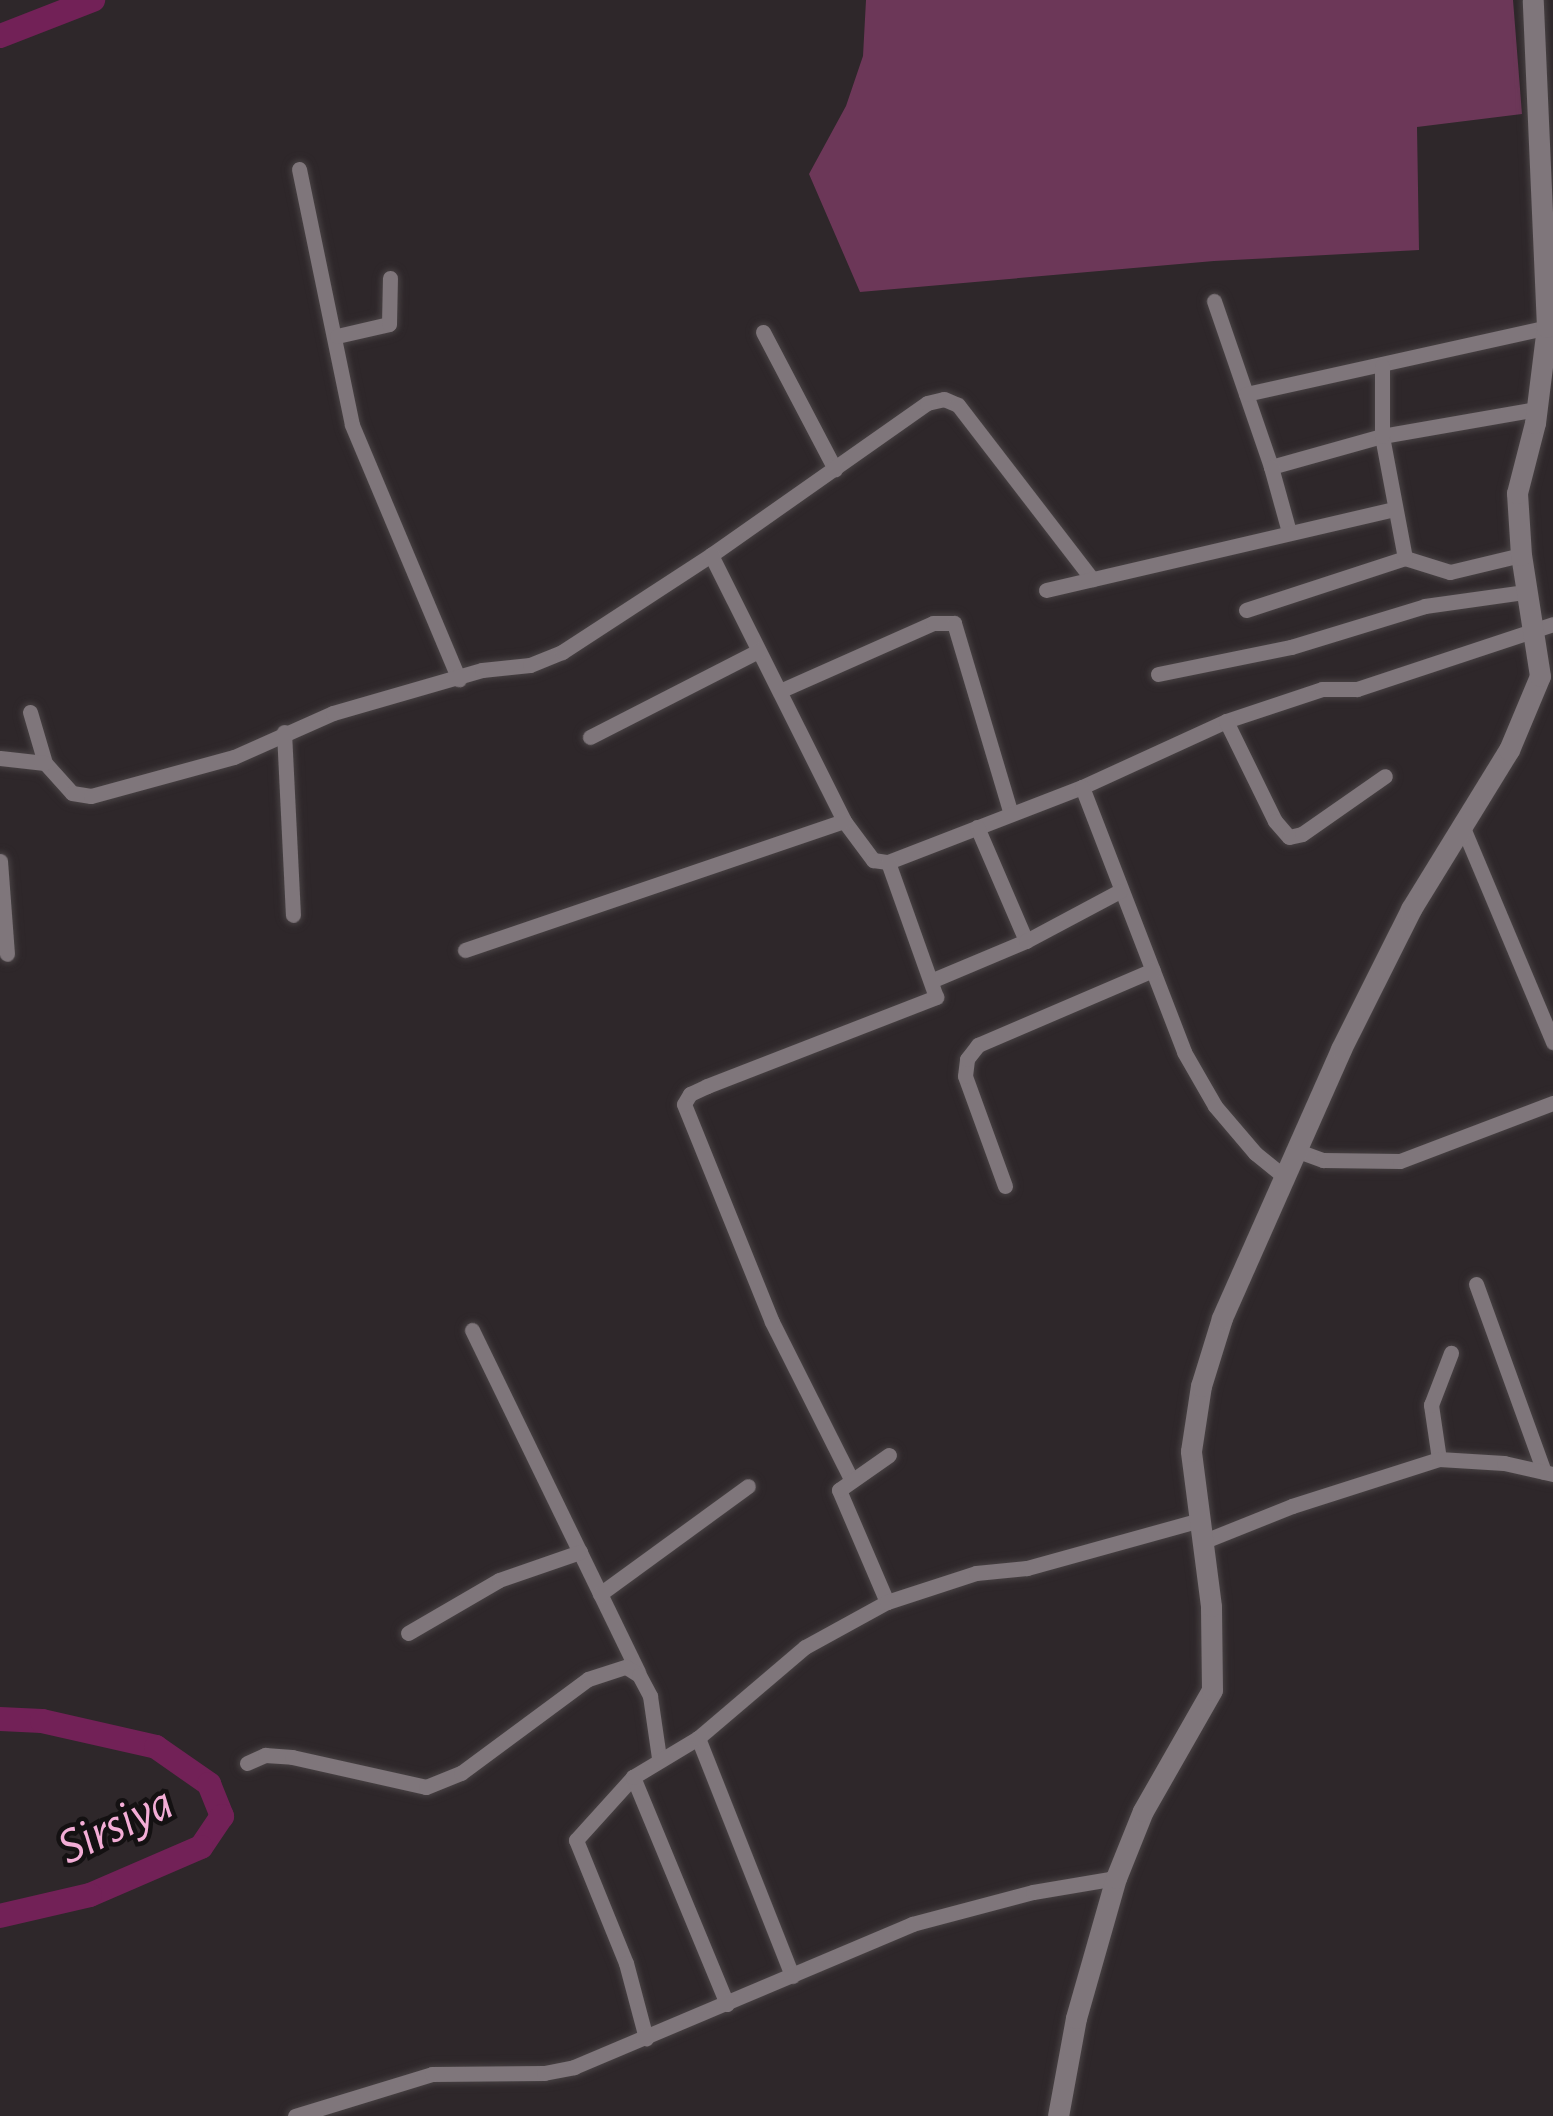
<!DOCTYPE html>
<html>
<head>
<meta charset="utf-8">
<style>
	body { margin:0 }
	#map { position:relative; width:1553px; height:2116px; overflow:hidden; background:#2e272a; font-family:"Alegreya Sans",sans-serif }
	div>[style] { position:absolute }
	.green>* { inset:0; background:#6c3758 }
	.river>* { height:24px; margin:-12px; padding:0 12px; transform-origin:12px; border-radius:12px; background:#722157 }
	.roads { filter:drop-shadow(0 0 3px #484244) drop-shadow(0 0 3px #484244) }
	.street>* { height:15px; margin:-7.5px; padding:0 7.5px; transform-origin:7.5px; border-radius:7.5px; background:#7f767b }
	.secondary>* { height:21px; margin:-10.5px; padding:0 10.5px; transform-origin:10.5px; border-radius:10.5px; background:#7f767b }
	span { translate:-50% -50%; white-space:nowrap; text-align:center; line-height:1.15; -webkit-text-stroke:9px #141112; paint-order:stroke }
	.water-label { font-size:51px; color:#f3add6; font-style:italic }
</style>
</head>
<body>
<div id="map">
	<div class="green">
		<div style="clip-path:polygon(866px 0,1513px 0,1522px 114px,1417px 127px,1419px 250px,1214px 261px,860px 292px,809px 174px,846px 106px,863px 56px)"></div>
	</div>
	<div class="river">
		<div style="left:0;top:36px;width:100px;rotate:-21.2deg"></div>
		<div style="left:0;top:1719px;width:42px;rotate:2.7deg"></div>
		<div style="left:42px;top:1721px;width:117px;rotate:12.8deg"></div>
		<div style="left:156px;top:1747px;width:65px;rotate:34.9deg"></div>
		<div style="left:209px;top:1784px;width:35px;rotate:68deg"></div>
		<div style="left:222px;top:1816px;width:37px;rotate:124deg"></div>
		<div style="left:201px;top:1847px;width:121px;rotate:156.6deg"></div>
		<div style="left:90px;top:1895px;width:92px;rotate:166.9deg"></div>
	</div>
	<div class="roads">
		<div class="street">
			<div style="left:299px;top:169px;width:261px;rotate:78.3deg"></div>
			<div style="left:352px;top:425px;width:276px;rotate:67.2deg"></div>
			<div style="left:1214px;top:301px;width:176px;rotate:71deg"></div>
			<div style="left:1271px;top:467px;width:115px;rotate:-15.6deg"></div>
			<div style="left:1382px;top:436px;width:157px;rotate:-9.9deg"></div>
			<div style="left:763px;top:332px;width:155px;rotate:62.3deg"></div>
			<div style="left:337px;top:336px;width:53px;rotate:-13deg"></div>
			<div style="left:389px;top:324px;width:46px;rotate:-88.8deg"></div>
			<div style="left:1246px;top:394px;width:308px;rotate:-12.5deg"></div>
			<div style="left:1271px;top:467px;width:67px;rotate:74.5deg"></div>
			<div style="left:711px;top:555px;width:264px;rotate:-35.1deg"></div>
			<div style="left:927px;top:403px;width:17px;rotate:-13deg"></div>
			<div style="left:944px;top:399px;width:15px;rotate:23deg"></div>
			<div style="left:958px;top:405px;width:220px;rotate:52.4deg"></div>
			<div style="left:1405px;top:558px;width:47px;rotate:17.3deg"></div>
			<div style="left:1450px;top:572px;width:73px;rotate:-13.5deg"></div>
			<div style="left:1046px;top:590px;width:357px;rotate:-13.1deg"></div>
			<div style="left:1246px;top:610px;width:167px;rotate:-18.1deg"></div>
			<div style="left:1405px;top:558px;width:124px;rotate:-100.7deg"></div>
			<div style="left:1382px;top:436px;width:70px;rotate:-90deg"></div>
			<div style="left:1158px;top:674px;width:136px;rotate:-11.5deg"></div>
			<div style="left:1291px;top:647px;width:140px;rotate:-17deg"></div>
			<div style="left:1425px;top:606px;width:101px;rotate:-8deg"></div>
			<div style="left:782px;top:690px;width:165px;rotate:-23.9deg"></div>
			<div style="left:933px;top:623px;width:21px"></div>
			<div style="left:954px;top:623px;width:199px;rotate:73.4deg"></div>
			<div style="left:30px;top:712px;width:53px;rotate:73.6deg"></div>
			<div style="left:45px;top:763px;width:40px;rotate:48deg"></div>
			<div style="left:72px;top:793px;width:19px;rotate:9deg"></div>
			<div style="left:91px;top:796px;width:148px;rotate:-15.3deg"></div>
			<div style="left:234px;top:757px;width:108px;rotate:-24deg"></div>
			<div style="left:333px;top:713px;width:155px;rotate:-16.1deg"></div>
			<div style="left:482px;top:670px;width:48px;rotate:-5.9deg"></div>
			<div style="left:530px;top:665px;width:35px;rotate:-22deg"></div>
			<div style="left:562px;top:652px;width:178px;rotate:-33.1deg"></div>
			<div style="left:711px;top:555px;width:297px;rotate:63.4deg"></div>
			<div style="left:844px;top:821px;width:49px;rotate:53.4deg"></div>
			<div style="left:873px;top:860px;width:15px;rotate:8deg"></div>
			<div style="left:888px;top:862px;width:208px;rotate:-21.1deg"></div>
			<div style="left:1082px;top:787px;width:158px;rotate:-24.6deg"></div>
			<div style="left:1226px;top:721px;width:101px;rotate:-18.4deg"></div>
			<div style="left:1322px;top:689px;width:35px"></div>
			<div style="left:1357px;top:689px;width:206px;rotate:-18.3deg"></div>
			<div style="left:1226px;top:721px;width:111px;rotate:63.9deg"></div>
			<div style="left:1275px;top:821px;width:21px;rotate:49deg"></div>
			<div style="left:1289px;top:837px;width:13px;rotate:-13deg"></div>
			<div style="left:1302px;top:834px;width:101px;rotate:-34.9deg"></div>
			<div style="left:284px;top:732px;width:183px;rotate:87.2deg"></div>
			<div style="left:590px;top:737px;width:189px;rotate:-27.1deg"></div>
			<div style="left:0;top:758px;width:45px;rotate:6.3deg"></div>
			<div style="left:1082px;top:787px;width:284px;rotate:68.9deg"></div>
			<div style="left:1184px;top:1052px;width:62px;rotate:60.1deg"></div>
			<div style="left:1215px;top:1106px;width:62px;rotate:49.6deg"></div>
			<div style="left:1255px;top:1153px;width:40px;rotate:39deg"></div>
			<div style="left:1461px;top:823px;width:238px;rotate:67.2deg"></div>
			<div style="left:977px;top:827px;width:124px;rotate:66.7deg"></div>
			<div style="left:0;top:861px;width:93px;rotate:85.7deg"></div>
			<div style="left:465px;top:950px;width:400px;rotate:-18.8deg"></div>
			<div style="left:933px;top:980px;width:101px;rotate:-22.8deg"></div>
			<div style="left:1026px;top:941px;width:106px;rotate:-28deg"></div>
			<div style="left:1298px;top:1151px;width:27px;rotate:20deg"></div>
			<div style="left:1323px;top:1160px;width:77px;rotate:0.7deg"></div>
			<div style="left:1400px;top:1161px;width:164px;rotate:-20.8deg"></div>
			<div style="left:1005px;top:1186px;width:117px;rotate:-110deg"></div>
			<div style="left:965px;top:1076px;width:17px;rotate:-83deg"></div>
			<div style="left:967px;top:1059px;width:18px;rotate:-52deg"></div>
			<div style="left:978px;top:1045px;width:190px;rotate:-23.2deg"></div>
			<div style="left:1476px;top:1284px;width:200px;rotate:70.1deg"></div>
			<div style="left:472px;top:1330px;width:380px;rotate:64.1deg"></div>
			<div style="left:1439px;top:1459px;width:55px;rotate:-98.4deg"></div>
			<div style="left:1431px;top:1405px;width:56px;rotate:-69deg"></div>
			<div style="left:851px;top:1479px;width:176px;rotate:-116.7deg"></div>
			<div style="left:772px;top:1322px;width:235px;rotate:-112deg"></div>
			<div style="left:684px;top:1104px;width:12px;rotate:-59deg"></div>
			<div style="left:690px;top:1094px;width:19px;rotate:-25deg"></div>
			<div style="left:707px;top:1086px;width:246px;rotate:-21.2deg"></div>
			<div style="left:936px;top:997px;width:143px;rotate:-109.6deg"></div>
			<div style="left:1202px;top:1542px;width:97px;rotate:-21.8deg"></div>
			<div style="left:1292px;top:1506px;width:154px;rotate:-17.7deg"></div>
			<div style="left:1439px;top:1459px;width:65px;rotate:3.5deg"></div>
			<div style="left:1504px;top:1463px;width:50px;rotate:12.7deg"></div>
			<div style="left:600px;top:1594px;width:183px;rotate:-36.1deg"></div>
			<div style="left:887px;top:1602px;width:122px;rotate:-113.2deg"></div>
			<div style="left:839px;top:1490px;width:61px;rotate:-35deg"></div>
			<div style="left:408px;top:1633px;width:105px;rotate:-30.2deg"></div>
			<div style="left:499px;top:1580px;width:86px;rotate:-19.1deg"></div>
			<div style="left:698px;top:1738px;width:256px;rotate:68.4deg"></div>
			<div style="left:247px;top:1763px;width:20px;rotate:-24deg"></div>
			<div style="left:265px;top:1755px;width:27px;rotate:4deg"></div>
			<div style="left:292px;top:1757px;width:137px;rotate:12.6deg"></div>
			<div style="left:426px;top:1787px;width:38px;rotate:-22deg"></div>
			<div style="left:461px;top:1773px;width:158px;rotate:-36.5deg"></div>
			<div style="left:588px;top:1679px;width:40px;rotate:-18deg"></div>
			<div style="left:626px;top:1667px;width:15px;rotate:32deg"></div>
			<div style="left:639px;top:1675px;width:24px;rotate:62deg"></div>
			<div style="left:650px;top:1696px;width:63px;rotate:81.7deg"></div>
			<div style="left:633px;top:1777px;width:85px;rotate:132.1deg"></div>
			<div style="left:576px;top:1840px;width:133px;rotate:67.9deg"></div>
			<div style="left:626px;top:1963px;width:78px;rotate:75.1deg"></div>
			<div style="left:727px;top:2004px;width:246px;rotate:-112.5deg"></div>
			<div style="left:633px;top:1777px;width:76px;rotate:-31deg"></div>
			<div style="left:698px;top:1738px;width:140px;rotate:-40.4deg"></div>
			<div style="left:805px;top:1647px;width:94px;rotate:-28.8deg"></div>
			<div style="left:887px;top:1602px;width:94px;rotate:-18deg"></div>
			<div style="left:976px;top:1573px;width:51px;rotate:-5.6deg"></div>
			<div style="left:1027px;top:1568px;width:176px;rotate:-15.5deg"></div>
			<div style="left:295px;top:2116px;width:143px;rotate:-17deg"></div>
			<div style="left:432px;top:2074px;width:112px;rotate:-0.5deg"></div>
			<div style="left:544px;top:2073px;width:31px;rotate:-11deg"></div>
			<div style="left:574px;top:2067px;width:367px;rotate:-22.9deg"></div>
			<div style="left:912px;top:1924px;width:125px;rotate:-14.8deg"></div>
			<div style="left:1033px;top:1892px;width:84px;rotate:-9.6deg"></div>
		</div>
		<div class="secondary">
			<div style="left:1058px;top:2116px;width:100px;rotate:-79.6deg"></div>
			<div style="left:1076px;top:2018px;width:146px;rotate:-74.1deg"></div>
			<div style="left:1116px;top:1878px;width:72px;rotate:-68.1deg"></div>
			<div style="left:1143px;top:1811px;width:139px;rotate:-60.3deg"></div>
			<div style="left:1212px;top:1690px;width:84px;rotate:-90.7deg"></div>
			<div style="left:1211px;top:1606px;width:156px;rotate:-97.4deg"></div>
			<div style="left:1191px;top:1451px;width:66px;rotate:-81.3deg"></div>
			<div style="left:1201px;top:1386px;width:71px;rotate:-72.8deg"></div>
			<div style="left:1222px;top:1318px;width:294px;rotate:-66.1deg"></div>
			<div style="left:1341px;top:1049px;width:157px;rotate:-63.4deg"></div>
			<div style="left:1411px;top:909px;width:187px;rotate:-58.4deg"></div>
			<div style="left:1509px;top:750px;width:80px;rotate:-67.3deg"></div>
			<div style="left:1540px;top:676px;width:122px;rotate:-98.9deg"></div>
			<div style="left:1521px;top:555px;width:62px;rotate:-93.7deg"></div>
			<div style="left:1517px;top:493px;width:72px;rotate:-75.6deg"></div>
			<div style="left:1535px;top:423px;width:97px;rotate:-82.9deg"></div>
			<div style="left:1547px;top:327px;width:327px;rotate:-92.5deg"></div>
		</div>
	</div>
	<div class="water-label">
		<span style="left:116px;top:1826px;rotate:-25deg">Sirsiya</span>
	</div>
</div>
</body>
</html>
